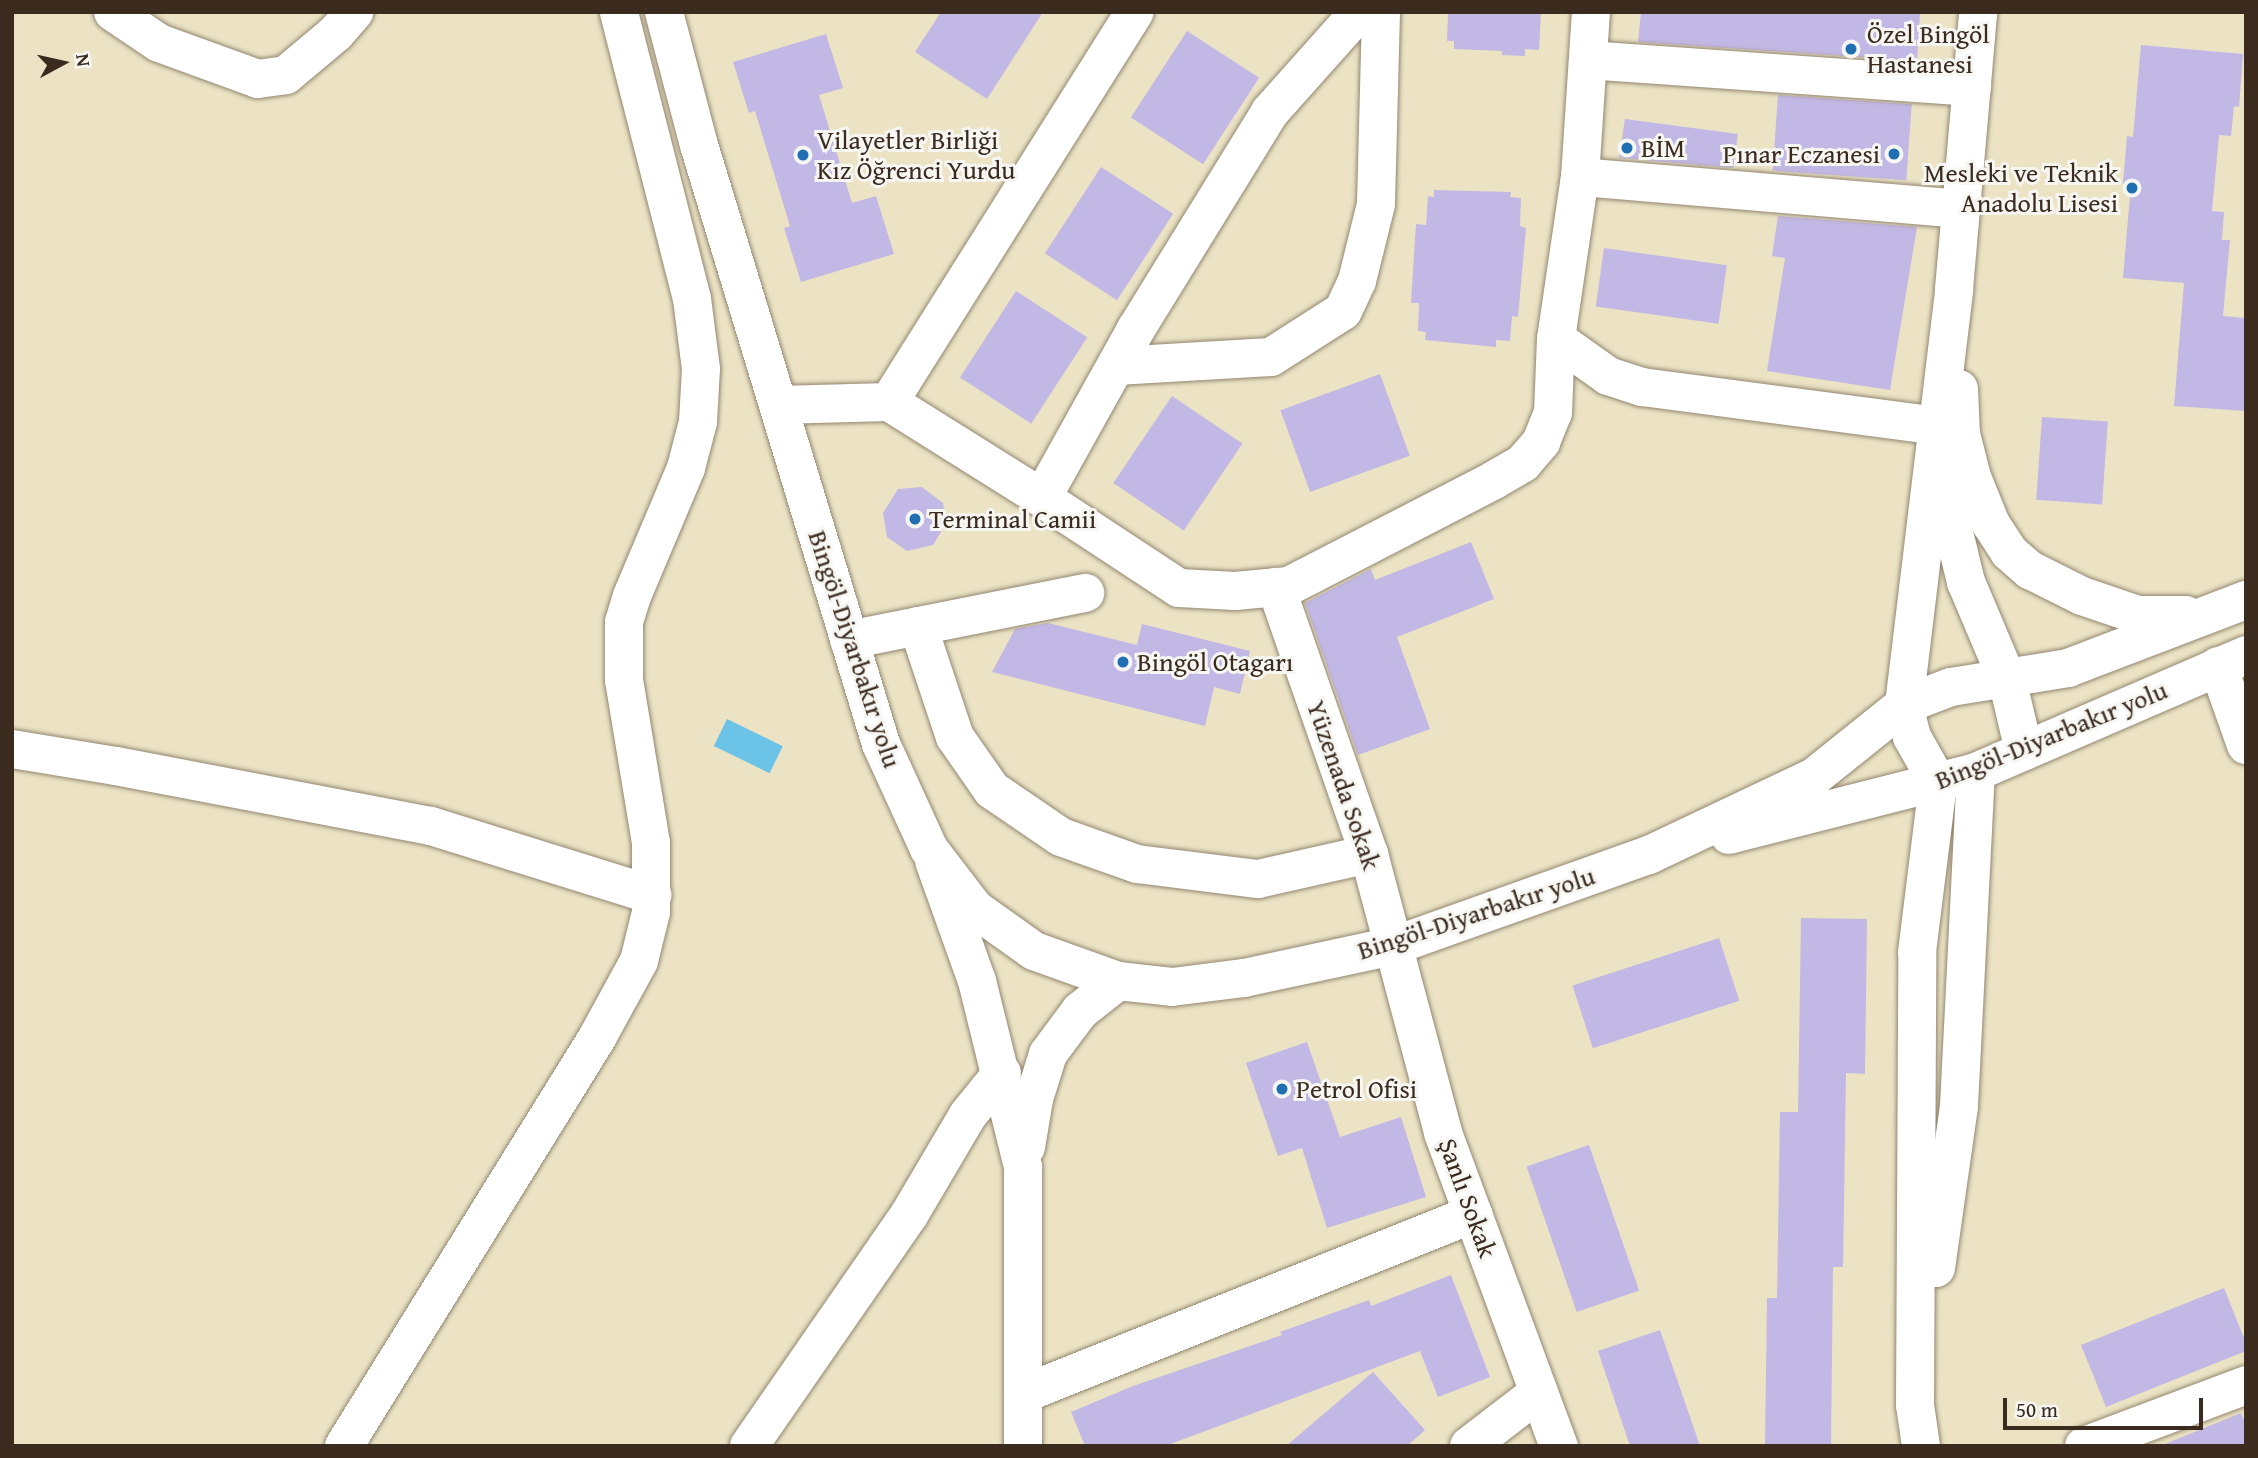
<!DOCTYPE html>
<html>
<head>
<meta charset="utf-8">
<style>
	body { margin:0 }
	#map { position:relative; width:2258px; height:1458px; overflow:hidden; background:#ebe3c4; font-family:"Gentium Book Plus",serif }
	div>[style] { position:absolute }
	.water>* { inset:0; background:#6bc3e8; transform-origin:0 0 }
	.building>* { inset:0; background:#c2b8e5; transform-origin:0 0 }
	.roads { filter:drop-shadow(0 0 2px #938671) drop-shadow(0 0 2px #938671) }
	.minor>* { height:38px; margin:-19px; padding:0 19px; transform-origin:19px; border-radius:19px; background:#fff }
	.major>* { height:38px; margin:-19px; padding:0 19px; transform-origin:19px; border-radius:19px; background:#fff }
	.dots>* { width:19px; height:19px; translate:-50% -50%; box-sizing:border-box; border:4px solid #f6f6f2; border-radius:50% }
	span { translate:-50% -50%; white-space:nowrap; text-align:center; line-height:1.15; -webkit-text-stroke:6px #f6f6f2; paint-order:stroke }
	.poi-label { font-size:26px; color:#3b2a1e }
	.left { translate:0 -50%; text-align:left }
	.right { translate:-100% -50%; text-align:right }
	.street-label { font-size:26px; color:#3b2a1e }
	.frame { position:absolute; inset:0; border:14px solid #3b2a1e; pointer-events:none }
	.north { position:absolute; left:28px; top:28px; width:70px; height:70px; -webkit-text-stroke:5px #f6f6f2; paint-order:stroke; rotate:82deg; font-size:19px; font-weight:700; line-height:28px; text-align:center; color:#3b2a1e }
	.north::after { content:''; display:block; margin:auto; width:24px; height:32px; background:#3b2a1e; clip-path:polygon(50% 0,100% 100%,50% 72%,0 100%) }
	.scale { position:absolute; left:2003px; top:1398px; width:200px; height:32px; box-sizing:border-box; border:4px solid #3b2a1e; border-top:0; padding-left:9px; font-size:21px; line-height:24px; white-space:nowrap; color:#3b2a1e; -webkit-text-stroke:5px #f6f6f2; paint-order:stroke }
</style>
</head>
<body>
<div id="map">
	<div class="water">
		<div style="left:727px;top:719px;width:62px;height:30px;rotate:26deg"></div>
	</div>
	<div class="building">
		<div style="clip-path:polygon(941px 12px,1043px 12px,987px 99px,915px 52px)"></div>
		<div style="clip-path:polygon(1448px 12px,1541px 12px,1539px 50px,1525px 49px,1525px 56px,1502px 55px,1502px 51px,1454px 49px,1454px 41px,1447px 41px)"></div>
		<div style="clip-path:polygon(1641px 12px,1920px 12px,1917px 61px,1638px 42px)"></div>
		<div style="left:1187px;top:31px;width:86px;height:103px;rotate:33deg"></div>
		<div style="clip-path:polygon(826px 34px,843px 88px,819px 95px,852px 203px,876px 196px,894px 254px,801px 282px,784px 228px,790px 226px,755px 111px,749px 113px,733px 62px)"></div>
		<div style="clip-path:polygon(2141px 45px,2243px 54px,2239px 107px,2234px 106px,2231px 136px,2219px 135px,2212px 211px,2224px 212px,2222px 240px,2230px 240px,2223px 316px,2246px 318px,2246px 411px,2174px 406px,2184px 283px,2123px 278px,2131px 184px,2123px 184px,2127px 136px,2133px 137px)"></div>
		<div style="left:1778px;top:95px;width:134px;height:76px;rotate:4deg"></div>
		<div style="clip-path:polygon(1625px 119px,1738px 134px,1733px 168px,1619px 158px)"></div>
		<div style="left:1101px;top:167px;width:86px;height:103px;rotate:33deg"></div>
		<div style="clip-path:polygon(1434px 190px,1511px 192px,1510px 197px,1521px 198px,1520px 226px,1526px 228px,1518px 317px,1512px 316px,1510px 341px,1496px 340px,1496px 347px,1425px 340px,1426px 332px,1418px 331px,1419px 303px,1411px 303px,1416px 224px,1426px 225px,1428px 196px,1434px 197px)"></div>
		<div style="clip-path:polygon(1778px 216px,1917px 227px,1890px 390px,1767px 371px,1785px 258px,1772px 256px)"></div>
		<div style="left:1604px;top:248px;width:124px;height:59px;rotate:8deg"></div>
		<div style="left:1016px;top:291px;width:85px;height:103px;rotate:33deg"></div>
		<div style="left:1380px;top:374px;width:87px;height:106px;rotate:70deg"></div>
		<div style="left:1172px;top:396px;width:85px;height:105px;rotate:34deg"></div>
		<div style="left:2042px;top:417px;width:66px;height:83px;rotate:4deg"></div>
		<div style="clip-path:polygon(922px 487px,943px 503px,946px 524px,933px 545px,907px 551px,887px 537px,883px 513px,898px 489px)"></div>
		<div style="clip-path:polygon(1471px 542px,1494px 599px,1397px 637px,1430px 729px,1358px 755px,1305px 603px,1371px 569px,1375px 580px)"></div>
		<div style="clip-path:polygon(1048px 623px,1137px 645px,1142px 624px,1250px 651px,1240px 694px,1214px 687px,1205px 726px,992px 672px,1015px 629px)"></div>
		<div style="clip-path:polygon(1801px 918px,1867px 919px,1865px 1074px,1846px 1073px,1843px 1267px,1833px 1267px,1831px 1446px,1765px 1446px,1767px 1298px,1777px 1298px,1780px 1112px,1798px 1112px)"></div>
		<div style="left:1719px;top:938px;width:66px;height:154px;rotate:72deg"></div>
		<div style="clip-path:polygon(1307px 1042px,1340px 1137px,1401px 1117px,1426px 1197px,1327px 1228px,1302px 1148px,1278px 1156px,1246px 1063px)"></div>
		<div style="left:1589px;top:1145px;width:154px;height:66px;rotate:71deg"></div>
		<div style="clip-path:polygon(1451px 1275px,1490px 1377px,1438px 1397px,1420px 1351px,1165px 1446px,1085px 1446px,1071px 1412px,1133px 1386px,1282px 1335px,1280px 1332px,1369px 1300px,1371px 1306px)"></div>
		<div style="clip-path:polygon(2224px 1288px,2246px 1343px,2246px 1351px,2106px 1407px,2081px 1345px)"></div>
		<div style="clip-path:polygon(1660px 1330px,1700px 1446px,1630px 1446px,1598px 1351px)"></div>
		<div style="clip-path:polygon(1373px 1372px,1425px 1430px,1407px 1446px,1286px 1446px)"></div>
		<div style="clip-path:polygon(2241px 1413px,2246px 1425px,2246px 1446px,2160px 1446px)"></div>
	</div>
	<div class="roads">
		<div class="minor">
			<div style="left:113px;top:12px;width:55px;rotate:34deg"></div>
			<div style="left:159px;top:43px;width:105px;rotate:20deg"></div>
			<div style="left:258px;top:79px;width:28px;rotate:-8deg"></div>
			<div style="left:286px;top:75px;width:65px;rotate:-40deg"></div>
			<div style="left:336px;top:33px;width:28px;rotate:-49deg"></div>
			<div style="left:1588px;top:60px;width:385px;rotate:4deg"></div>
			<div style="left:1580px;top:177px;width:382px;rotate:4.8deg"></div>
			<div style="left:1954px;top:289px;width:278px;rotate:-85deg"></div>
			<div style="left:1556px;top:339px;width:64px;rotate:35.4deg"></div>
			<div style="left:1608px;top:376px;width:36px;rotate:18deg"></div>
			<div style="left:1642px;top:387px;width:299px;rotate:7.5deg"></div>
			<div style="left:1116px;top:366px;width:155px;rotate:-3.3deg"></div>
			<div style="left:1271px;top:357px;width:85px;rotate:-32.6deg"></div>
			<div style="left:1343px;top:311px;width:33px;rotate:-65deg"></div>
			<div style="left:1357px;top:281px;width:79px;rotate:-76.1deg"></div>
			<div style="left:1376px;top:204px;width:192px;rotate:-88.5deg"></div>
			<div style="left:889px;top:402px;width:461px;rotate:-57.8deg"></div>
			<div style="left:778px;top:405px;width:111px;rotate:-1.5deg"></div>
			<div style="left:889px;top:402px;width:181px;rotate:32.1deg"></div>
			<div style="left:1042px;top:498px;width:164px;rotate:33.3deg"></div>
			<div style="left:1179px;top:588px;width:56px;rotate:3.1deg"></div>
			<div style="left:1235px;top:591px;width:54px;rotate:-5.3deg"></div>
			<div style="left:1289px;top:586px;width:231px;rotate:-27.3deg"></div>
			<div style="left:1494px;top:480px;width:34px;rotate:-30deg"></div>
			<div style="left:1523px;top:463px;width:28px;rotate:-49deg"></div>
			<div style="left:1541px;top:442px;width:31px;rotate:-68deg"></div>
			<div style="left:1553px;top:413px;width:74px;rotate:-87.7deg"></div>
			<div style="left:1556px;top:339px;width:164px;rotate:-81.6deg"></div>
			<div style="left:1580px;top:177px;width:165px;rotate:-86.2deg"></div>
			<div style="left:1042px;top:498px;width:193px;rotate:-60.9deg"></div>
			<div style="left:1136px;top:329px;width:255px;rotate:-58.3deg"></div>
			<div style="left:1270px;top:112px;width:134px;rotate:-48.3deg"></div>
			<div style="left:1276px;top:587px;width:283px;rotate:70.8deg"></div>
			<div style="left:1369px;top:854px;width:289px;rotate:75.1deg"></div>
			<div style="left:1443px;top:1133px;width:334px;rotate:69.7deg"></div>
			<div style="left:918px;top:626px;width:117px;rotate:71.6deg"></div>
			<div style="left:955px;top:737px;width:65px;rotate:55.1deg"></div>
			<div style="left:992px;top:790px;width:83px;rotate:34.3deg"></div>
			<div style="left:1061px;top:837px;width:81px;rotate:19.6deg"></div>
			<div style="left:1137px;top:864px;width:122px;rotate:7.1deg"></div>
			<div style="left:1258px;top:879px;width:114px;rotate:-12.7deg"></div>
			<div style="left:849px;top:640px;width:241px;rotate:-11.3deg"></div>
			<div style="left:2218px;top:666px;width:84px;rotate:70.5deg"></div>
			<div style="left:12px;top:749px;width:105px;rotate:9.3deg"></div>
			<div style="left:116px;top:766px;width:321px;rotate:10.8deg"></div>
			<div style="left:431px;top:826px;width:232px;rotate:17.3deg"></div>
			<div style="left:934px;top:861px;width:127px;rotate:70.3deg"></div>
			<div style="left:977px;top:981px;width:192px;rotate:76.1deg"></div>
			<div style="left:1023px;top:1167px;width:279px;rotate:90deg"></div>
			<div style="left:1026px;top:1147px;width:49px;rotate:-80.5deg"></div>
			<div style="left:1034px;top:1099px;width:47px;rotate:-72.7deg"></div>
			<div style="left:1048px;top:1054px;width:54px;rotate:-53.3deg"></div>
			<div style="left:1080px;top:1011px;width:48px;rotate:-38.3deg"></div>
			<div style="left:1936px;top:1268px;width:164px;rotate:-81.9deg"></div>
			<div style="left:1959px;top:1106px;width:334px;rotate:-87.1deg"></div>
			<div style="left:1023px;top:1394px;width:485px;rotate:-21.8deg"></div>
			<div style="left:344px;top:1446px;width:482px;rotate:-58.2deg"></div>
			<div style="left:598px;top:1036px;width:85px;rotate:-61.3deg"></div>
			<div style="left:639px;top:961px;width:50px;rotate:-76.2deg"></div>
			<div style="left:651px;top:912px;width:69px;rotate:-90deg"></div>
			<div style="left:651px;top:843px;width:165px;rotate:-99.4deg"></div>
			<div style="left:624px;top:680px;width:58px;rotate:-90deg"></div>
			<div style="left:624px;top:622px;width:27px;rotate:-73deg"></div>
			<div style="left:632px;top:596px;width:139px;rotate:-67.1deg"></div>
			<div style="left:686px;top:468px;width:48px;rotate:-75.4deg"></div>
			<div style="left:698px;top:422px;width:53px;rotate:-86.8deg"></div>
			<div style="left:701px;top:369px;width:71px;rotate:-97.3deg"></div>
			<div style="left:692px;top:299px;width:296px;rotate:-104.3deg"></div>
			<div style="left:749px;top:1446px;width:281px;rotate:-55.3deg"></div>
			<div style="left:909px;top:1215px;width:116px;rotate:-59.5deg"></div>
			<div style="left:968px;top:1115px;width:54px;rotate:-51deg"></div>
			<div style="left:1469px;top:1446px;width:88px;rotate:-37.6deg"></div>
			<div style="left:1921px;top:1446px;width:41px;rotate:-98.3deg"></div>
			<div style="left:1915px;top:1405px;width:453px;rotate:-89.7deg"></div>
			<div style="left:1917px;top:952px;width:170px;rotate:-82.9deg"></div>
			<div style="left:2084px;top:1446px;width:173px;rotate:-20.6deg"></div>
		</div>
		<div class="major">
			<div style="left:664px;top:12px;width:138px;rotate:75.3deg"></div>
			<div style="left:699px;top:145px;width:626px;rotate:73.1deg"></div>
			<div style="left:881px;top:744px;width:115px;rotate:65.4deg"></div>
			<div style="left:929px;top:849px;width:76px;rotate:52.5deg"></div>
			<div style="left:975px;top:909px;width:72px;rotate:35.4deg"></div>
			<div style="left:1034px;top:951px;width:89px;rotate:19.7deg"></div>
			<div style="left:1118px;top:981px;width:54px;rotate:6.3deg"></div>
			<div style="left:1172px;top:987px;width:73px;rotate:-7.1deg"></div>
			<div style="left:1244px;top:978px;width:152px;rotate:-12.1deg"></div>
			<div style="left:1393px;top:946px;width:272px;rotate:-19.6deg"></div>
			<div style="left:1649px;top:855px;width:183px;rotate:-25.3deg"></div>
			<div style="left:1814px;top:777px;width:115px;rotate:-38.7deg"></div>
			<div style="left:1904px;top:705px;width:50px;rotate:-21deg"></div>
			<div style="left:1951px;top:687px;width:119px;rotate:-9.2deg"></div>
			<div style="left:2068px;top:668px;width:191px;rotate:-20.9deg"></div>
			<div style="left:1959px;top:389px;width:45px;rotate:87.5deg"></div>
			<div style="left:1961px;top:434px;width:44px;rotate:75.7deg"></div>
			<div style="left:1972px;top:477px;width:51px;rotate:68deg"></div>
			<div style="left:1991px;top:524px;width:33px;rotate:57deg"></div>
			<div style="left:2009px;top:552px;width:28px;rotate:41deg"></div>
			<div style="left:2030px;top:570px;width:58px;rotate:26.6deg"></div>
			<div style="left:2082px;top:596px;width:59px;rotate:18.7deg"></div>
			<div style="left:2138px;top:615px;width:48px"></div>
			<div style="left:1951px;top:473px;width:55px;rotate:87.9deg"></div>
			<div style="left:1953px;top:528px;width:56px;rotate:76.5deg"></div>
			<div style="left:1966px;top:582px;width:105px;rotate:67.1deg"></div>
			<div style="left:2007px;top:679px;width:74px;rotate:76.7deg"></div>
			<div style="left:1938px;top:783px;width:53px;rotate:-119.5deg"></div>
			<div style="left:1912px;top:737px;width:33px;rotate:-104deg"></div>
			<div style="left:1904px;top:705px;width:419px;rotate:-83.1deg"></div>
			<div style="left:1729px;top:835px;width:255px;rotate:-14.3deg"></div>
			<div style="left:1976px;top:772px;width:294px;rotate:-23.4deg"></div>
		</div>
	</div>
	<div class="dots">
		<div style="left:1851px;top:49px;background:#1f6fb2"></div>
		<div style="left:1627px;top:148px;background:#1f6fb2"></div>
		<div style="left:1894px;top:154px;background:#1f6fb2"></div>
		<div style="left:803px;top:155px;background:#1f6fb2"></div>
		<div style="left:2132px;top:188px;background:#1f6fb2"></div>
		<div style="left:915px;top:519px;background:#1f6fb2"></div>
		<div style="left:1123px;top:662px;background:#1f6fb2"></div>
		<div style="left:1282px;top:1089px;background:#1f6fb2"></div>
	</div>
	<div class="poi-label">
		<span class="left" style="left:1867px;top:49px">Özel Bingöl<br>Hastanesi</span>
		<span class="left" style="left:817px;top:155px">Vilayetler Birliği<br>Kız Öğrenci Yurdu</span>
		<span class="left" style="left:1641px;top:148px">BİM</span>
		<span class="right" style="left:1880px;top:154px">Pınar Eczanesi</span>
		<span class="right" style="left:2118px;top:188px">Mesleki ve Teknik<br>Anadolu Lisesi</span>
		<span class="left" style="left:929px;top:519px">Terminal Camii</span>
		<span class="left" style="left:1137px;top:662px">Bingöl Otagarı</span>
		<span class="left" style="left:1296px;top:1089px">Petrol Ofisi</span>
	</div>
	<div class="street-label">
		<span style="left:855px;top:649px;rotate:72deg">Bingöl-Diyarbakır yolu</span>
		<span style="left:2051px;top:735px;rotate:-22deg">Bingöl-Diyarbakır yolu</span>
		<span style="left:1344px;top:785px;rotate:71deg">Yüzenada Sokak</span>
		<span style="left:1476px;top:913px;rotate:-18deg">Bingöl-Diyarbakır yolu</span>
		<span style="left:1468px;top:1198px;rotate:70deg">Şanlı Sokak</span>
	</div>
	<div class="frame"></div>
	<div class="north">N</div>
	<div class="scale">50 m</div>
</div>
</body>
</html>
